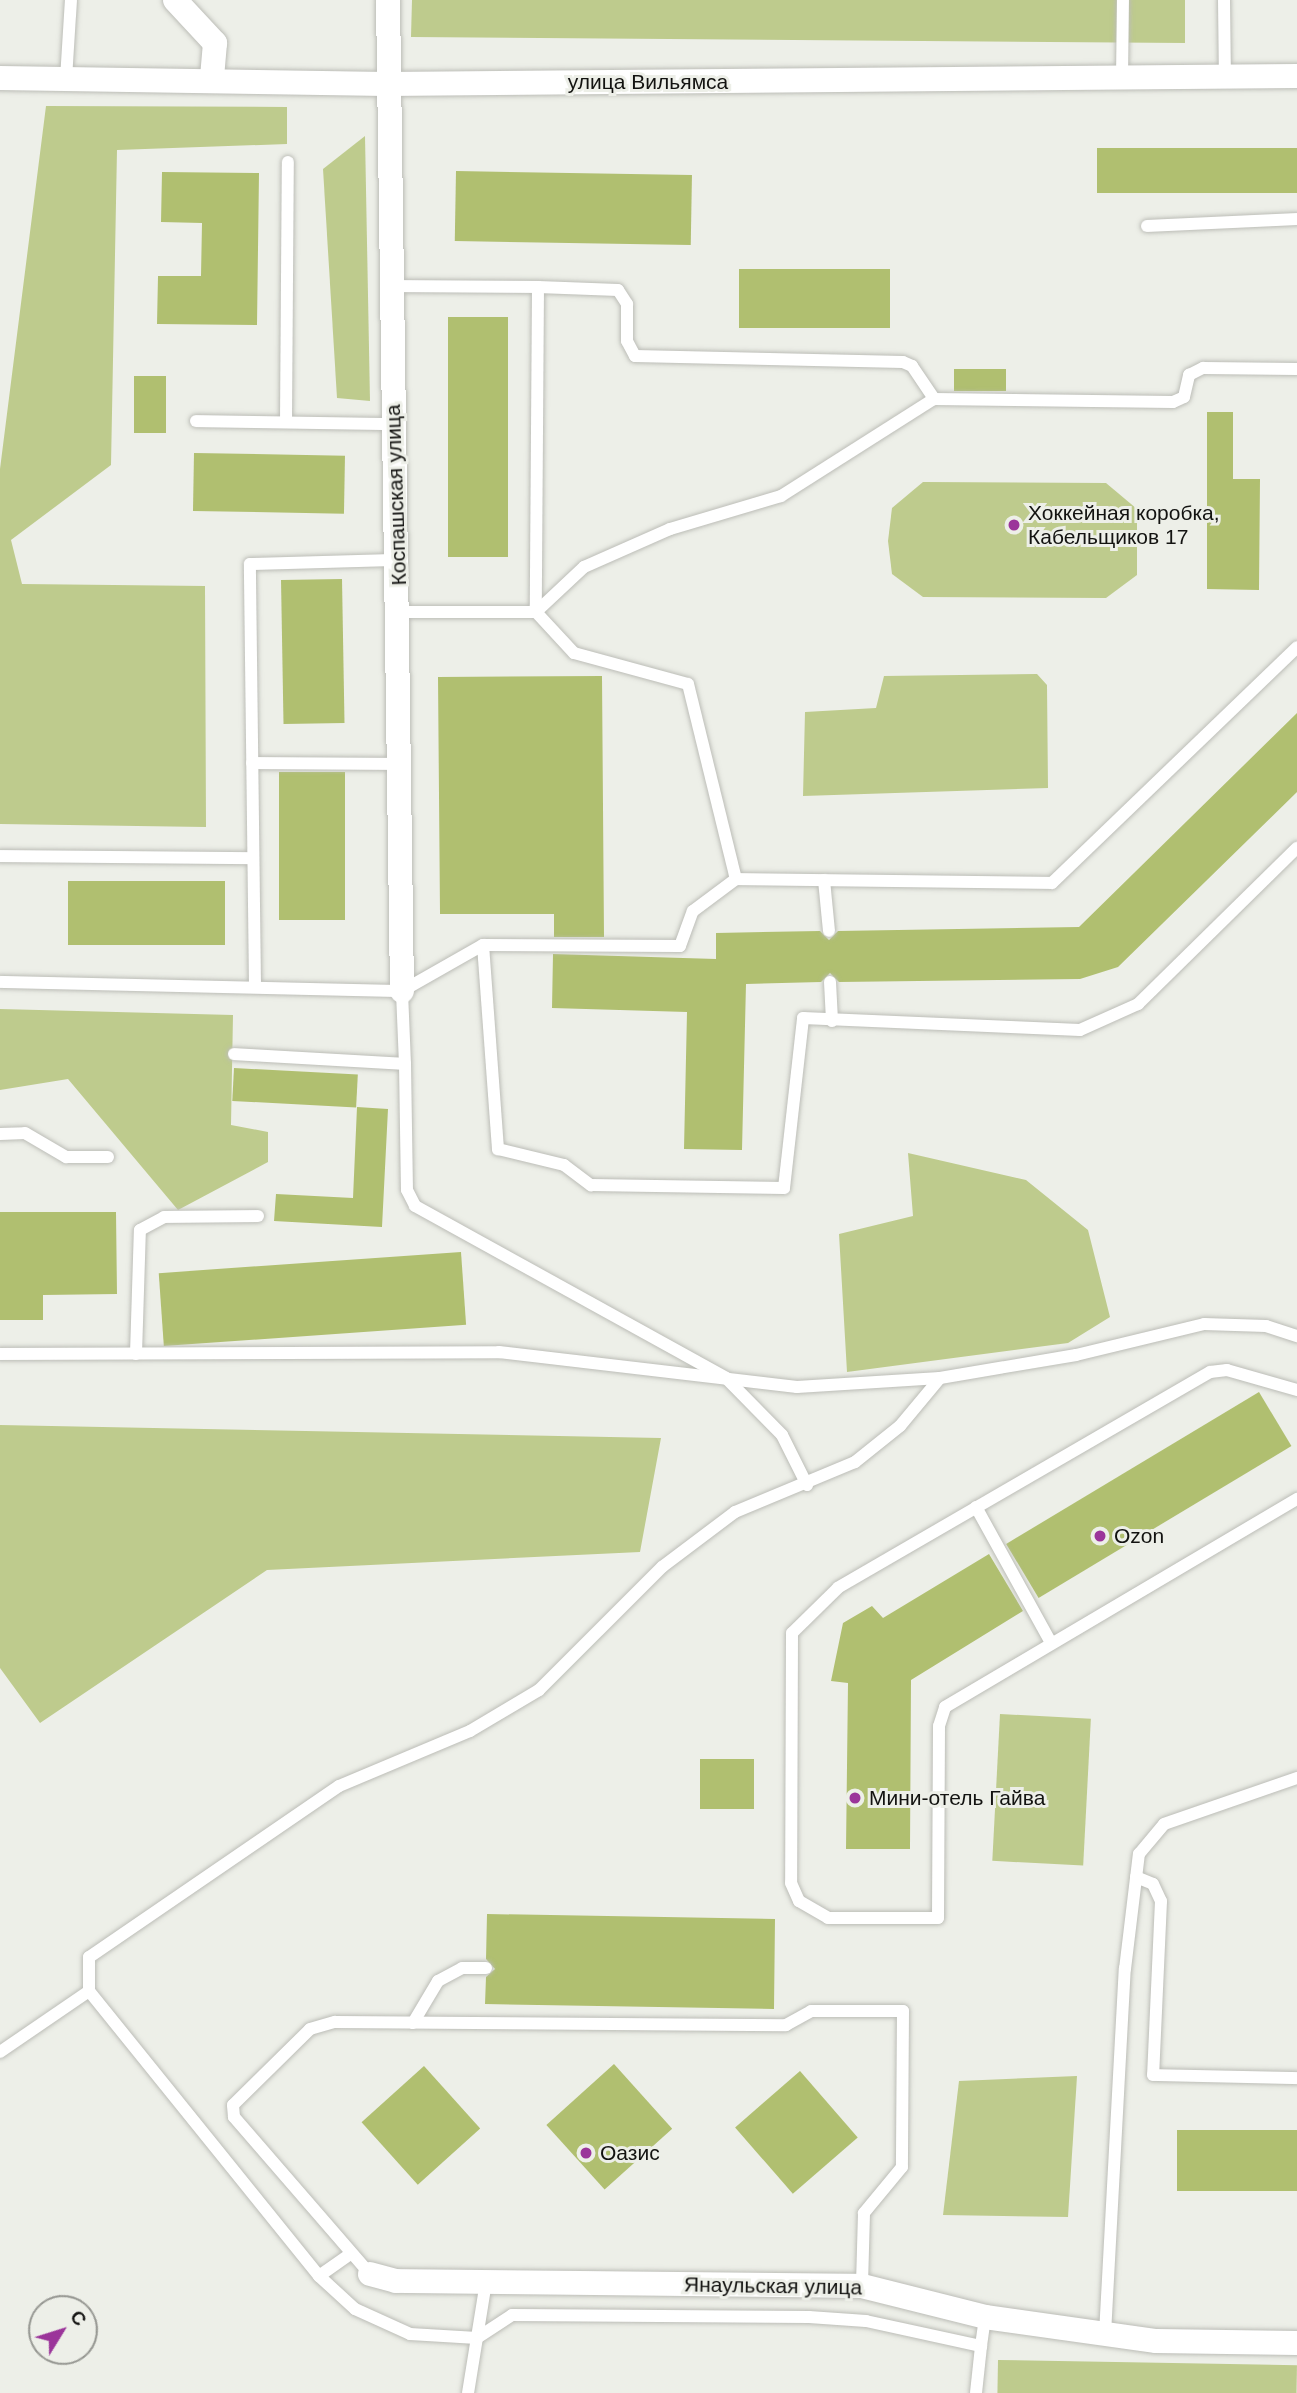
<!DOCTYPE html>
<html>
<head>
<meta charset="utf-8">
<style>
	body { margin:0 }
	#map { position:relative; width:1297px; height:2393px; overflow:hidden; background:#edefe8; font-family:Helvetica,sans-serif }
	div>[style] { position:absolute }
	.green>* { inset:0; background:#becb8d; transform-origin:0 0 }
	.building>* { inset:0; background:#b0bf70; transform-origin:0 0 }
	.roads { filter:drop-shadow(0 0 2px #bcbdb7) drop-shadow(0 0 2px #bcbdb7) }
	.service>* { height:12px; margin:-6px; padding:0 6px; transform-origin:6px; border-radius:6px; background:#fff }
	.minor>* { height:24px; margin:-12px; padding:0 12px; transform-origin:12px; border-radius:12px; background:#fff }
	.dots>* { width:19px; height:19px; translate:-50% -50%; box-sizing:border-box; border:4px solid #edefe8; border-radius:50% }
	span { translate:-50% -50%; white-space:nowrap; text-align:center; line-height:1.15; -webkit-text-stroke:6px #edefe8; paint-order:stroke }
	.street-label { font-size:21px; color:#131311 }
	.poi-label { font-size:21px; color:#131311 }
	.left { translate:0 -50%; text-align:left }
	.north { position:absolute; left:28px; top:2295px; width:70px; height:70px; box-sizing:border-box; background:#edefe8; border:2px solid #969792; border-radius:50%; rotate:52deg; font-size:19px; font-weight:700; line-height:28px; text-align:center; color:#131311 }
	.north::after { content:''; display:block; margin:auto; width:24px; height:32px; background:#9b359a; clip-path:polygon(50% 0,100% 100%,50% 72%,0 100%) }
</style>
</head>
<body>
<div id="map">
	<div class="green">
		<div style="clip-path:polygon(412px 0,1185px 0,1185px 43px,411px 37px)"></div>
		<div style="clip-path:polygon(46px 106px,287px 107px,287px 144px,117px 150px,111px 465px,11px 540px,22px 584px,205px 586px,206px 827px,0 824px,0 469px)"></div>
		<div style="clip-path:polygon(365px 136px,370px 401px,337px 398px,323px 169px)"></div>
		<div style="clip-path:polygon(923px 482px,1106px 483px,1137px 509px,1137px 575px,1106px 598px,923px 597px,892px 574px,888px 541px,892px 508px)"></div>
		<div style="clip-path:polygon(1037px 674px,1047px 685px,1048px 788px,803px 796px,805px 712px,876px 708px,884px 676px)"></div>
		<div style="clip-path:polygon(0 1009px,233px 1015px,231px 1125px,268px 1132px,268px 1162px,178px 1210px,68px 1079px,0 1090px)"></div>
		<div style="clip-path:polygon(908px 1153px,1026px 1180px,1088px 1230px,1110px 1317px,1068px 1343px,847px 1372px,839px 1234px,913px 1216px)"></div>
		<div style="clip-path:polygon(0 1425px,661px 1438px,640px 1552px,267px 1570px,40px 1723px,0 1668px)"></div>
		<div style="left:1000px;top:1714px;width:91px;height:147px;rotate:3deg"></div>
		<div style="clip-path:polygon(1077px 2076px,1068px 2217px,943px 2215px,959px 2081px)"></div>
		<div style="left:998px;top:2360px;width:299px;height:33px;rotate:1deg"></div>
	</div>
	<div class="building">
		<div style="left:1097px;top:148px;width:200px;height:45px"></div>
		<div style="left:456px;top:171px;width:236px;height:70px;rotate:1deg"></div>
		<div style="clip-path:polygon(162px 172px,259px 173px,257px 325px,157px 324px,158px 276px,201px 276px,202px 223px,161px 222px)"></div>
		<div style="left:739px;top:269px;width:151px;height:59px"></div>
		<div style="left:448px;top:317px;width:60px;height:240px"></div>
		<div style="left:1006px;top:369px;width:22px;height:52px;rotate:90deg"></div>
		<div style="left:134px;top:376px;width:32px;height:57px"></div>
		<div style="clip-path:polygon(1207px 412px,1233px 412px,1233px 479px,1260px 479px,1259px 590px,1207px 589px)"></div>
		<div style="left:194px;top:453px;width:151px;height:58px;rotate:1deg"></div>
		<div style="left:342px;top:579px;width:144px;height:61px;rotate:89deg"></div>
		<div style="clip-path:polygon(602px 676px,604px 937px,554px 937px,554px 914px,440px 914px,438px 677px)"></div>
		<div style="clip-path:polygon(1297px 713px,1297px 792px,1118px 967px,1080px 979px,839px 982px,830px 973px,821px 982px,746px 984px,742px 1150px,684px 1149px,687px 1012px,552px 1008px,553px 954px,716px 959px,716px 933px,820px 931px,829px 940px,838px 931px,1079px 927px)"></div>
		<div style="left:279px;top:772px;width:66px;height:148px"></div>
		<div style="left:225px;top:881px;width:64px;height:157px;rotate:90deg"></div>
		<div style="left:234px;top:1068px;width:124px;height:33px;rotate:3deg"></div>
		<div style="clip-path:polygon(357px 1107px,388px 1109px,382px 1227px,274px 1221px,276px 1194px,353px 1198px)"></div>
		<div style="clip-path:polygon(0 1212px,116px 1212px,117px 1294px,43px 1295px,43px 1320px,0 1320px)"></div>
		<div style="left:461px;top:1252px;width:73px;height:303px;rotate:86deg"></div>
		<div style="left:1259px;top:1392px;width:63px;height:295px;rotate:59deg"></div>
		<div style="clip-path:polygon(989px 1554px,1023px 1611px,911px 1680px,910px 1849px,846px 1849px,848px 1683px,831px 1681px,843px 1623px,872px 1606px,883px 1618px)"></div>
		<div style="left:700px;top:1759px;width:54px;height:50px"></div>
		<div style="clip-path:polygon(487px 1914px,775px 1919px,774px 2009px,485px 2004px,486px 1977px,495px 1969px,486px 1959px)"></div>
		<div style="left:614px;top:2064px;width:87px;height:91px;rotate:48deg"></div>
		<div style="left:424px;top:2066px;width:84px;height:84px;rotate:48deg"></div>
		<div style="left:800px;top:2071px;width:88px;height:86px;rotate:49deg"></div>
		<div style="left:1177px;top:2130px;width:120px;height:61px"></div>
	</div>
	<div class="roads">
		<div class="service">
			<div style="left:1224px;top:0;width:77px;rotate:89.3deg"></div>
			<div style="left:1122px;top:78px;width:78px;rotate:-89.3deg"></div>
			<div style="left:66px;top:79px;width:79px;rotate:-86.4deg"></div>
			<div style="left:1147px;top:226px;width:150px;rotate:-2.7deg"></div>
			<div style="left:390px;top:286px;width:148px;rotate:0.4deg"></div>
			<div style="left:538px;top:287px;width:325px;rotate:90.4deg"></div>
			<div style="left:538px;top:287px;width:80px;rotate:2.1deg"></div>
			<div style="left:618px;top:290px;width:17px;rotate:57deg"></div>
			<div style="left:627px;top:304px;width:37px;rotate:90deg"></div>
			<div style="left:627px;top:341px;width:17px;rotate:62deg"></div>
			<div style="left:635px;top:356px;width:268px;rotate:1.3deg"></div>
			<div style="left:903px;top:362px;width:10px;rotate:24deg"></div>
			<div style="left:912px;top:366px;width:40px;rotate:56deg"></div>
			<div style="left:196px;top:421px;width:197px;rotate:0.9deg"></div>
			<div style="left:286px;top:422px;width:260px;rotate:-89.6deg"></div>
			<div style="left:400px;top:612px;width:136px"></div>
			<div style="left:536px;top:612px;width:56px;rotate:47.2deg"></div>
			<div style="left:574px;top:653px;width:118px;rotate:15.2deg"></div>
			<div style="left:688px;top:684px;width:201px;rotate:76.2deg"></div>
			<div style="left:736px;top:879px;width:316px;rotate:0.7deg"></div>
			<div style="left:1052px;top:883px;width:340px;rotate:-43.9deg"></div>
			<div style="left:536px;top:612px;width:66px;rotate:-43.2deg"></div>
			<div style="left:584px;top:567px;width:94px;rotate:-23.8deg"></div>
			<div style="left:670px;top:529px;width:116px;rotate:-16.6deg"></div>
			<div style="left:781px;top:496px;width:181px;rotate:-32.4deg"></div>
			<div style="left:934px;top:399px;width:239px;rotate:0.7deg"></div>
			<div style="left:1173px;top:402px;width:12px;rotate:-24deg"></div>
			<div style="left:1184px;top:397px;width:23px;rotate:-77deg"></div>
			<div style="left:1189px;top:375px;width:16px;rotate:-27deg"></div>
			<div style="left:1203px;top:368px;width:94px;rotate:0.6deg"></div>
			<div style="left:252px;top:763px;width:149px;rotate:0.4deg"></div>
			<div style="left:0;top:856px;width:253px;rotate:0.5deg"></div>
			<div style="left:824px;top:880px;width:51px;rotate:84.4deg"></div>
			<div style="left:483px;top:945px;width:205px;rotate:85.8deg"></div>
			<div style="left:498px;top:1149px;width:68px;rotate:13.6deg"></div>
			<div style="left:564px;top:1165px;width:34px;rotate:37deg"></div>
			<div style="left:591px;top:1185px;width:193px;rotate:0.9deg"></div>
			<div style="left:784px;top:1188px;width:171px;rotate:-83.6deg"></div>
			<div style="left:803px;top:1018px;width:277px;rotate:2.5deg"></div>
			<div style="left:1080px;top:1030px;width:64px;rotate:-24.1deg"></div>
			<div style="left:1138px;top:1004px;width:223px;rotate:-44.5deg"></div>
			<div style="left:0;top:982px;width:402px;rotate:1.3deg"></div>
			<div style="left:402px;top:991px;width:93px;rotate:-29.6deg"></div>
			<div style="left:483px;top:945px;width:197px;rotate:0.3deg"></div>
			<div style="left:680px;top:946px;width:37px;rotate:-70deg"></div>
			<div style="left:693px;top:911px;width:54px;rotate:-36.7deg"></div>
			<div style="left:830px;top:982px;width:39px;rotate:87deg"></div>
			<div style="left:255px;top:986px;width:422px;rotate:-90.7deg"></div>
			<div style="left:250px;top:564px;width:146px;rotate:-1.6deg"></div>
			<div style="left:234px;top:1054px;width:171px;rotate:3.3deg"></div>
			<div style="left:405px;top:1064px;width:73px;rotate:-92.4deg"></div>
			<div style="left:405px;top:1064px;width:126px;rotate:89.1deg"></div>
			<div style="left:407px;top:1190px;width:18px;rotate:63deg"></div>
			<div style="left:415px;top:1206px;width:355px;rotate:28.9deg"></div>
			<div style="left:726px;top:1378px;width:80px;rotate:45.5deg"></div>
			<div style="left:782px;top:1435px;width:56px;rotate:63.4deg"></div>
			<div style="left:0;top:1134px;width:25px;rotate:-2deg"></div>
			<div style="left:25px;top:1133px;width:48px;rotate:30.3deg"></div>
			<div style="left:66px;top:1157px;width:42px"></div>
			<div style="left:0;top:1354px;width:499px;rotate:-0.2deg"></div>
			<div style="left:499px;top:1352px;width:300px;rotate:6.7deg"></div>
			<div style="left:797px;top:1387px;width:143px;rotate:-3.6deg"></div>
			<div style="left:940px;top:1378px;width:138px;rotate:-9.6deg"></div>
			<div style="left:1076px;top:1355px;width:132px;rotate:-13.6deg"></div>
			<div style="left:1204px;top:1324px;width:62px;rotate:1.8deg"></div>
			<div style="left:1266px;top:1326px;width:33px;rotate:18deg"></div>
			<div style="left:136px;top:1354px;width:124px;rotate:-88.2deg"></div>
			<div style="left:140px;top:1230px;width:27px;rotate:-28deg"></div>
			<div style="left:164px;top:1217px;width:94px;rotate:-0.6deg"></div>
			<div style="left:940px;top:1378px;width:62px;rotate:129.8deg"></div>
			<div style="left:900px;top:1426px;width:58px;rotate:141.3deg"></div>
			<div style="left:855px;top:1462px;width:130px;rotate:157.4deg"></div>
			<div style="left:735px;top:1512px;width:91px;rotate:143deg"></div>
			<div style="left:662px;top:1567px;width:174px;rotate:135deg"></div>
			<div style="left:539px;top:1690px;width:80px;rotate:149.3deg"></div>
			<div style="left:470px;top:1731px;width:142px;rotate:157.2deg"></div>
			<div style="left:339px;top:1786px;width:303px;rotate:145.6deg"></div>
			<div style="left:89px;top:1957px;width:34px;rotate:90deg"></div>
			<div style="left:89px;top:1991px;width:366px;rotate:51.1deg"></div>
			<div style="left:319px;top:2276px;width:49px;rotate:42.5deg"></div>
			<div style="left:355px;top:2309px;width:60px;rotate:24.4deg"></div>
			<div style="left:410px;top:2334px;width:67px;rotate:3.4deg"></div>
			<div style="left:477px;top:2338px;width:42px;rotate:-33.3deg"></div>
			<div style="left:512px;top:2315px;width:297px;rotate:0.4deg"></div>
			<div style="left:809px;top:2317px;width:57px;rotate:4deg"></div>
			<div style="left:866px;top:2321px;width:118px;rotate:12.3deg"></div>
			<div style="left:981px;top:2346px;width:29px;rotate:-82deg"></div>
			<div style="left:1297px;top:1390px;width:73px;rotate:-164.1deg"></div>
			<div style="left:1227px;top:1370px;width:17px;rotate:173deg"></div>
			<div style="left:1210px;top:1372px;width:430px;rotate:149.9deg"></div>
			<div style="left:838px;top:1588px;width:64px;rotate:135.6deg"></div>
			<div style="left:792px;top:1633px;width:250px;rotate:90.2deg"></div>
			<div style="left:791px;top:1883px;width:20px;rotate:66deg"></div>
			<div style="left:799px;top:1901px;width:34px;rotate:30deg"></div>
			<div style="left:828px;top:1918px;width:110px"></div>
			<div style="left:938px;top:1918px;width:192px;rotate:-89.7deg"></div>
			<div style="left:939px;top:1726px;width:20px;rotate:-72deg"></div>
			<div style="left:945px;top:1707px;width:409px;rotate:-30.6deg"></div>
			<div style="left:976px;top:1507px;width:155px;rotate:61.1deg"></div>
			<div style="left:1136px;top:1877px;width:18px;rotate:22deg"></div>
			<div style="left:1153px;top:1884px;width:19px;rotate:65deg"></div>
			<div style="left:1161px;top:1901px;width:174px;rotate:92.6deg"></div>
			<div style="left:1153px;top:2075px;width:144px;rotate:1.2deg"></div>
			<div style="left:413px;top:2023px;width:49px;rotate:-59.2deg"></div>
			<div style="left:438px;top:1981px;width:27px;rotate:-28deg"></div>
			<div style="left:462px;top:1968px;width:24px"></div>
			<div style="left:0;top:2052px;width:108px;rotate:-34.4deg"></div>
			<div style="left:370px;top:2274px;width:208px;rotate:-130.9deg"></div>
			<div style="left:234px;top:2117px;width:12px;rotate:-95deg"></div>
			<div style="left:233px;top:2105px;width:108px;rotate:-44.6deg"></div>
			<div style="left:310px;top:2029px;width:26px;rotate:-16deg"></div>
			<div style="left:335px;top:2022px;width:451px;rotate:0.4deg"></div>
			<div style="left:786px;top:2025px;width:29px;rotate:-29deg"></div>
			<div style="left:811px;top:2011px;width:92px"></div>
			<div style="left:903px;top:2011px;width:156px;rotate:90.4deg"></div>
			<div style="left:902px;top:2167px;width:60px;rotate:129.6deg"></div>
			<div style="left:864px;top:2213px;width:73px;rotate:91.6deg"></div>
			<div style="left:319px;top:2276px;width:38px;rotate:-35deg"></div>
			<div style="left:1105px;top:2334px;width:366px;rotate:-86.9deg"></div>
			<div style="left:1125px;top:1969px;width:116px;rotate:-83.1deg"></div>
			<div style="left:1139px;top:1854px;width:39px;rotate:-50deg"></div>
			<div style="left:1164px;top:1824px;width:141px;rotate:-19.1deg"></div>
			<div style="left:468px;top:2393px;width:112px;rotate:-80.8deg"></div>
			<div style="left:976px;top:2393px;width:47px;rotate:-83.9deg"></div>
		</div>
		<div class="minor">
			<div style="left:175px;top:0;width:59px;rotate:47.1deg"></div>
			<div style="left:215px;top:43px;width:38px;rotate:95deg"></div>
			<div style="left:388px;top:0;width:991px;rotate:89.19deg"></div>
			<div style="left:0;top:78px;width:386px;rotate:0.9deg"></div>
			<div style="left:386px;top:84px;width:911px;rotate:-0.5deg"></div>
			<div style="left:370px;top:2274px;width:27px;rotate:15deg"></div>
			<div style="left:396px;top:2281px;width:466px;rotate:0.6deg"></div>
			<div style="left:862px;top:2286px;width:127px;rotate:14.1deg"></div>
			<div style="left:985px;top:2317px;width:173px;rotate:8deg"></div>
			<div style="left:1156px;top:2341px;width:141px;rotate:0.8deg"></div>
		</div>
	</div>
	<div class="dots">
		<div style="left:1014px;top:525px;background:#9b359a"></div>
		<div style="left:1100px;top:1536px;background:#9b359a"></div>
		<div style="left:855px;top:1798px;background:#9b359a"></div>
		<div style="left:586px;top:2153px;background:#9b359a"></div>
	</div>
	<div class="street-label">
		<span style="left:648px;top:82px">улица Вильямса</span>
		<span style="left:396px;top:495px;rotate:-92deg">Коспашская улица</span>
		<span style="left:773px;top:2286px;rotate:1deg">Янаульская улица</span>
	</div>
	<div class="poi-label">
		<span class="left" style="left:1028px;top:525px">Хоккейная коробка,<br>Кабельщиков 17</span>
		<span class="left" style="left:1114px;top:1536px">Ozon</span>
		<span class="left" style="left:869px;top:1798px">Мини-отель Гайва</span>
		<span class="left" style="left:600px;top:2153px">Оазис</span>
	</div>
	<div class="north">С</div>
</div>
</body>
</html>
